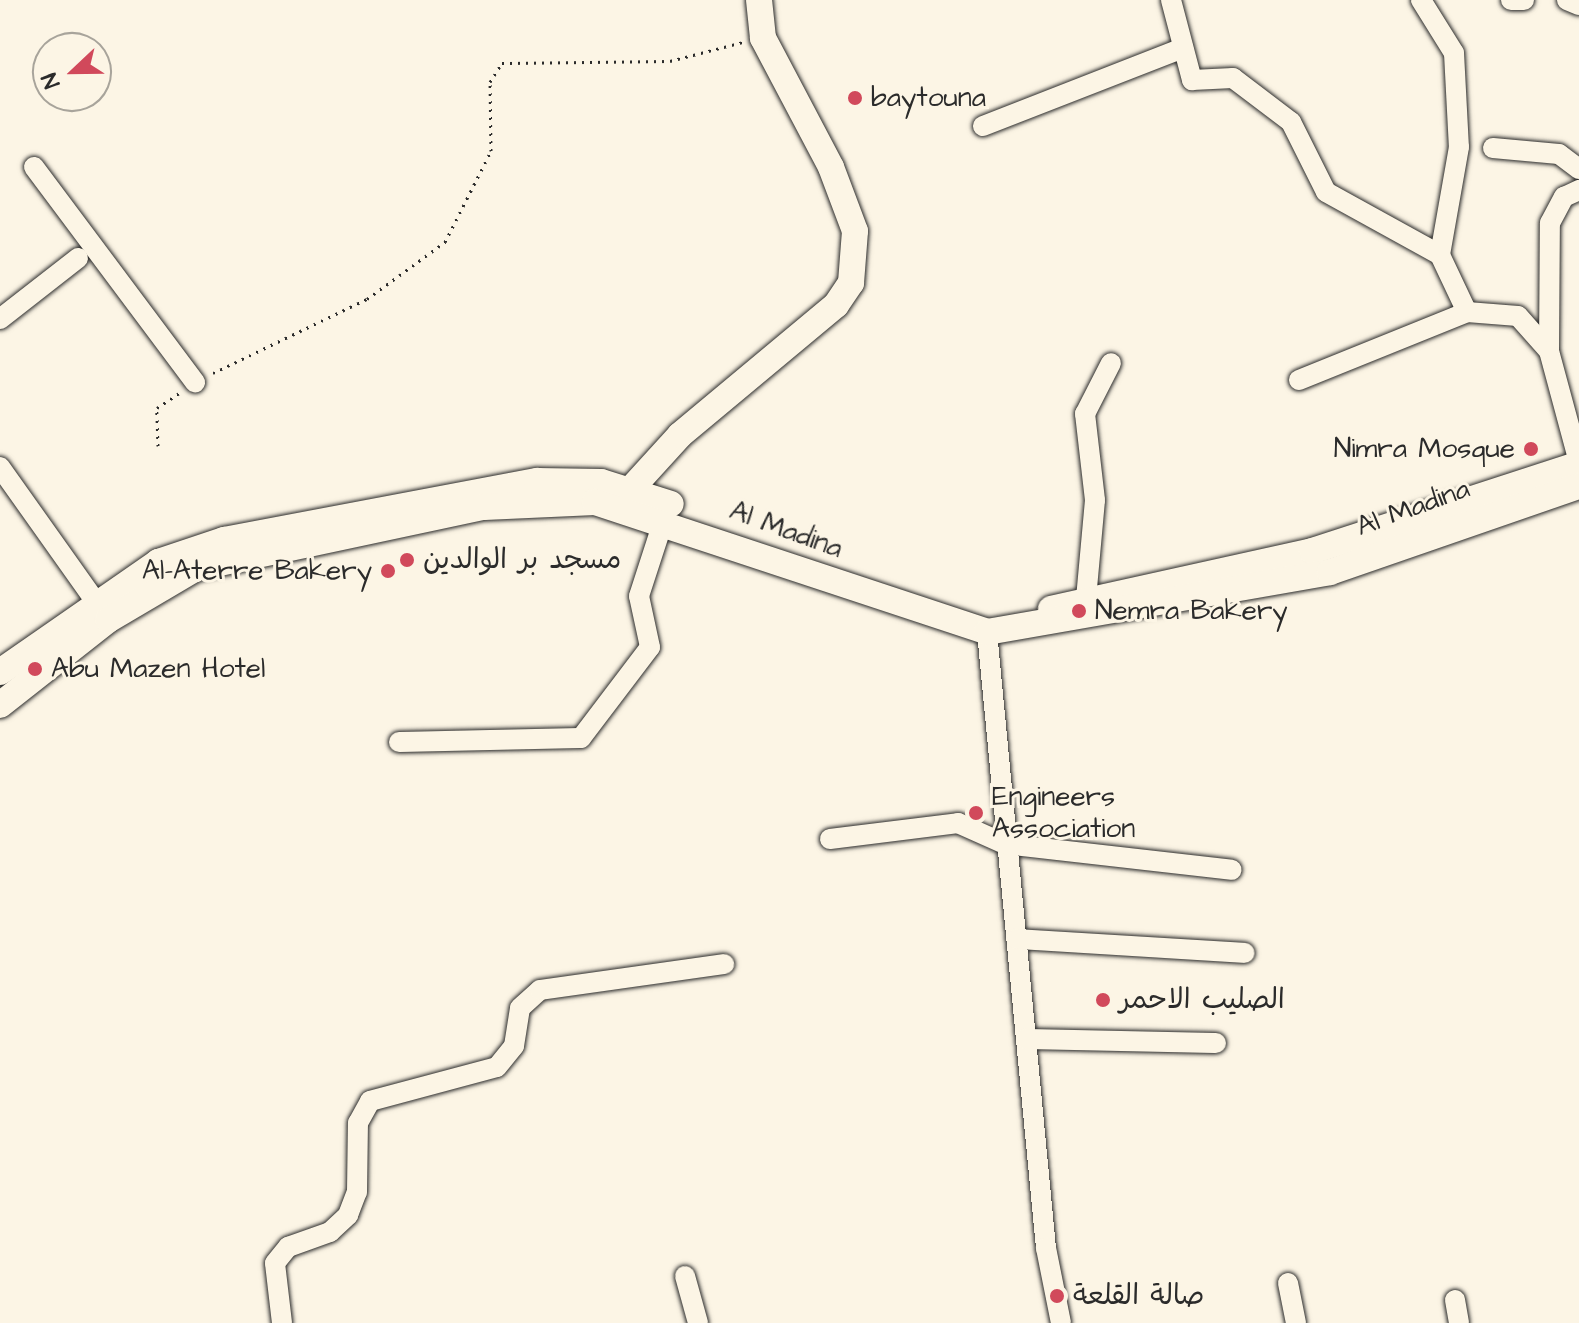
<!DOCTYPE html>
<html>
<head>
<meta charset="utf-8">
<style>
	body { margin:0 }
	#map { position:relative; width:1579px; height:1323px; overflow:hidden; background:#fcf5e5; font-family:"Architects Daughter","Playpen Sans Arabic",sans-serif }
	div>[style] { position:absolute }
	.path>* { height:3px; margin-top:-1.5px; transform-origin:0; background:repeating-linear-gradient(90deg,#2b2b2b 0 2px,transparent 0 8px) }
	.roads { filter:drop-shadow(0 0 2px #2b2b2b) drop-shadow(0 0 2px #2b2b2b) }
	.minor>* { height:20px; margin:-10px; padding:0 10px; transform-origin:10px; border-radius:10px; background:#fcf5e5 }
	.tertiary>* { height:26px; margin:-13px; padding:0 13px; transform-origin:13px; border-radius:13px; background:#fcf5e5 }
	.dots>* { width:22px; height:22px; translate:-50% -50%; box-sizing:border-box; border:4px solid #fcf5e5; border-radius:50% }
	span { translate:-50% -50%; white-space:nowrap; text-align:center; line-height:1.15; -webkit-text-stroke:6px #fcf5e5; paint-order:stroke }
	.poi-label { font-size:28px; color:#2b2b2b }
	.left { translate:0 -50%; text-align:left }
	.right { translate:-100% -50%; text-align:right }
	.street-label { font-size:28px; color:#2b2b2b }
	.north { position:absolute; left:32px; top:32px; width:80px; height:80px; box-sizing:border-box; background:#fcf5e5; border:2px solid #a8a49b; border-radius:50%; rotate:248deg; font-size:22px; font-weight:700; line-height:32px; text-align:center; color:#2b2b2b }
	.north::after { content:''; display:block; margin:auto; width:28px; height:36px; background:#d1495b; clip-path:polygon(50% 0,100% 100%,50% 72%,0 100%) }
</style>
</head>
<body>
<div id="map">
	<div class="path">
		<div style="left:213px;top:373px;width:171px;rotate:-25.7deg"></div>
		<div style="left:367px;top:299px;width:97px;rotate:-36.2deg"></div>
		<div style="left:445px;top:242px;width:102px;rotate:-63.2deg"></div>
		<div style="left:491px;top:151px;width:69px;rotate:-90.8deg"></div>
		<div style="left:490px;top:82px;width:22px;rotate:-58deg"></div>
		<div style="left:502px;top:63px;width:168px;rotate:-0.7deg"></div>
		<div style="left:670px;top:61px;width:75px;rotate:-14.6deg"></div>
		<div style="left:158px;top:446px;width:38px;rotate:-92deg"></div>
		<div style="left:157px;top:408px;width:27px;rotate:-34deg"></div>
	</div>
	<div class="roads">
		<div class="minor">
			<div style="left:1171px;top:0;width:83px;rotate:75.3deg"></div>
			<div style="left:1192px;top:80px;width:41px;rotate:-2.8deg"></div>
			<div style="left:1233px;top:78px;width:73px;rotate:37.2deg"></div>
			<div style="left:1291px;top:122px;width:78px;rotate:63.4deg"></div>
			<div style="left:1326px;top:192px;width:130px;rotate:28.9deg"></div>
			<div style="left:1440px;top:255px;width:63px;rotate:64.7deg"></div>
			<div style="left:1421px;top:0;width:62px;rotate:58.1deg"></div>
			<div style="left:1454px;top:53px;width:94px;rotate:87deg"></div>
			<div style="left:1459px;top:147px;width:110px;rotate:100deg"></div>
			<div style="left:1511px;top:0;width:13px"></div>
			<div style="left:1567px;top:0;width:13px;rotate:23deg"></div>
			<div style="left:983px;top:126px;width:215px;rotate:-21.3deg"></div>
			<div style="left:1493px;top:148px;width:66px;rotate:5.2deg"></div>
			<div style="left:1559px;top:154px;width:25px;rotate:37deg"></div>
			<div style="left:34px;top:167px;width:269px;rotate:53.2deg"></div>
			<div style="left:0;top:319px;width:99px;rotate:-38deg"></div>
			<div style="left:1549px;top:351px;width:128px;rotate:-89.6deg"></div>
			<div style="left:1550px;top:223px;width:30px;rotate:-62deg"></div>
			<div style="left:1564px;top:197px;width:17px;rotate:-25deg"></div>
			<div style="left:1299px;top:380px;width:181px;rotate:-22deg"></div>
			<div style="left:1467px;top:312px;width:51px;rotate:4.5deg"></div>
			<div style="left:1518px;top:316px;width:47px;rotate:48.5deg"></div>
			<div style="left:1549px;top:351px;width:115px;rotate:74.9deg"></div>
			<div style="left:0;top:467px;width:183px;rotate:54.6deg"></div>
			<div style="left:1086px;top:599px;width:99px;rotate:-84.8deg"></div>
			<div style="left:1095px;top:500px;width:87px;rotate:-96.6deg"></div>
			<div style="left:1085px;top:414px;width:57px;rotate:-63deg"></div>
			<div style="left:987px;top:632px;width:619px;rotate:84.53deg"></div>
			<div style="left:1046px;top:1248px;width:76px;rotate:78.7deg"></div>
			<div style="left:399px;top:742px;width:182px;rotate:-1.3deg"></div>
			<div style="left:581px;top:738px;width:114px;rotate:-52.8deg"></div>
			<div style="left:650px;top:647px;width:52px;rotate:-102.2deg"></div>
			<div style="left:639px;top:596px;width:81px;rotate:-72deg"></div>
			<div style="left:830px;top:839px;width:129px;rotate:-7.1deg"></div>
			<div style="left:958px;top:823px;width:51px;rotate:24.1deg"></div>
			<div style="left:1005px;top:844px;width:228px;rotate:6.5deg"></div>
			<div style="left:1017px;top:939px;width:228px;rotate:3.5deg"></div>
			<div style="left:1026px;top:1039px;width:190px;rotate:1.2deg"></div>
			<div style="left:685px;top:1276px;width:49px;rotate:74.5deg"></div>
			<div style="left:1288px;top:1283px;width:41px;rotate:78.7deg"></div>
			<div style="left:1455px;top:1300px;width:23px;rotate:80deg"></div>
			<div style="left:282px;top:1323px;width:60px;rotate:-96.7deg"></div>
			<div style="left:275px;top:1263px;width:21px;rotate:-51deg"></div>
			<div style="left:288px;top:1247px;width:45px;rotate:-19.7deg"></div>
			<div style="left:330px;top:1232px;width:25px;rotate:-43deg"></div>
			<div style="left:348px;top:1215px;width:25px;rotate:-69deg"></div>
			<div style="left:357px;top:1192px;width:69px;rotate:-89.2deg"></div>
			<div style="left:358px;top:1123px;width:25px;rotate:-61deg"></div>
			<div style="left:370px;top:1101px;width:131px;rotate:-15deg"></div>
			<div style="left:497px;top:1067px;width:27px;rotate:-51deg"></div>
			<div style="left:514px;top:1046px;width:38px;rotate:-81deg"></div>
			<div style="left:520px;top:1008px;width:27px;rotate:-42deg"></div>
			<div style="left:540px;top:990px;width:186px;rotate:-8deg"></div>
		</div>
		<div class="tertiary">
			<div style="left:620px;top:501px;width:89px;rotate:-47.7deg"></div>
			<div style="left:680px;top:435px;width:203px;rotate:-39.8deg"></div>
			<div style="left:836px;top:305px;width:27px;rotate:-56deg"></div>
			<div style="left:851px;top:283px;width:52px;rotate:-85.6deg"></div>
			<div style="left:855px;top:231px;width:68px;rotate:-110.6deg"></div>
			<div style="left:831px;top:167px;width:146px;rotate:-117.8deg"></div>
			<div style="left:763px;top:38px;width:38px;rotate:-96deg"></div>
			<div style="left:1051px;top:609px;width:267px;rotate:-12.5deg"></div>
			<div style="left:1312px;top:551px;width:281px;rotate:-18deg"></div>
			<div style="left:0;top:672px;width:193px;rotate:-34.8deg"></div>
			<div style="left:158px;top:562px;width:70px;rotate:-18.4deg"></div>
			<div style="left:224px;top:540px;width:319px;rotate:-10.7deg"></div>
			<div style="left:537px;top:481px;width:64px;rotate:0.9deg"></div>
			<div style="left:601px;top:482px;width:73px;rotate:17.4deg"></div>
			<div style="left:0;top:705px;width:137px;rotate:-38.2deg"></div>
			<div style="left:108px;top:620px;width:102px;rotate:-30.6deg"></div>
			<div style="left:196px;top:568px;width:294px;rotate:-12deg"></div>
			<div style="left:484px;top:507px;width:111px;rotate:-2.6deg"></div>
			<div style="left:595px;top:502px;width:413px;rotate:18.3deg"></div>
			<div style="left:987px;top:632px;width:348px;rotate:-9.9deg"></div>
			<div style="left:1330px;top:572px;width:263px;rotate:-19.1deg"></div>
		</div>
	</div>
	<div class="dots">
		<div style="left:855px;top:98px;background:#d1495b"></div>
		<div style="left:1531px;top:449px;background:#d1495b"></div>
		<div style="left:407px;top:560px;background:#d1495b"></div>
		<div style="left:388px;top:571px;background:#d1495b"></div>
		<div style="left:1079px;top:611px;background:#d1495b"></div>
		<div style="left:35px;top:669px;background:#d1495b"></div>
		<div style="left:976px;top:813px;background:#d1495b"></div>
		<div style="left:1103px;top:1000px;background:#d1495b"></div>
		<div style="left:1057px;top:1296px;background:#d1495b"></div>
	</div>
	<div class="poi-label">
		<span class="left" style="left:871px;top:98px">baytouna</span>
		<span class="right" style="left:1515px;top:449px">Nimra Mosque</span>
		<span class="left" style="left:423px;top:560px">مسجد بر الوالدين</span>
		<span class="right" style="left:372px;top:571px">Al-Aterre Bakery</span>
		<span class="left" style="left:1095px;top:611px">Nemra Bakery</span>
		<span class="left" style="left:51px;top:669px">Abu Mazen Hotel</span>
		<span class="left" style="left:992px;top:813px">Engineers<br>Association</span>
		<span class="left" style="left:1119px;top:1000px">الصليب الاحمر</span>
		<span class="left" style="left:1073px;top:1296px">صالة القلعة</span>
	</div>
	<div class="street-label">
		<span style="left:1413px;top:508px;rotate:-20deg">Al Madina</span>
		<span style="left:786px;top:530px;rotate:20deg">Al Madina</span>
	</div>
	<div class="north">N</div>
</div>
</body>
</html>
